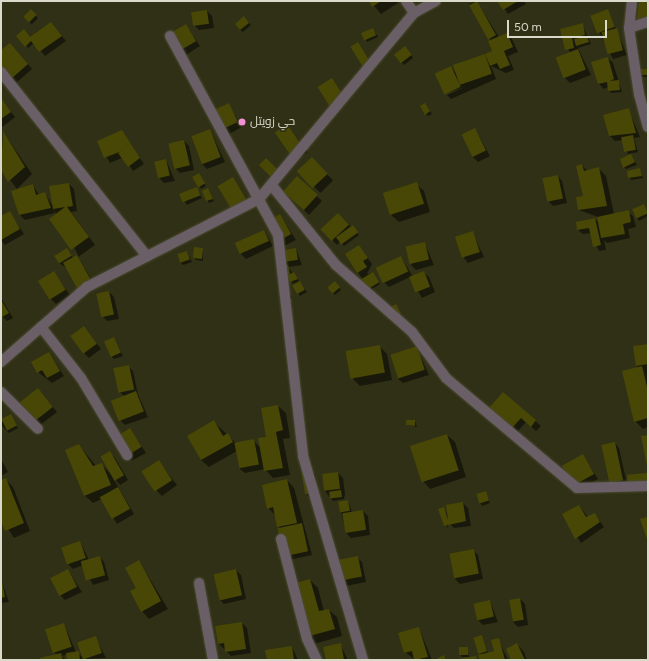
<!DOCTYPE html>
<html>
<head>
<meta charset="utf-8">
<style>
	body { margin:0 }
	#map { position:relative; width:649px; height:661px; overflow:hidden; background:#303016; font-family:Figtree,Cairo,sans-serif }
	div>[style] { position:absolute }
	.shadow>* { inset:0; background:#0007; transform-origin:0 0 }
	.building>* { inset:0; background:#484705; transform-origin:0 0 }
	.roads { filter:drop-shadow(0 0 1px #4b4b33) drop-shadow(0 0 1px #4b4b33) }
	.minor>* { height:10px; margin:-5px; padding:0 5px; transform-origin:5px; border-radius:5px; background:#6a5f66 }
	.dots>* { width:11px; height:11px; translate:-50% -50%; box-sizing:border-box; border:2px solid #303016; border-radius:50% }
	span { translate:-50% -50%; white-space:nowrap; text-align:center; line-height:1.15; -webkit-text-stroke:3.5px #303016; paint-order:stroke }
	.poi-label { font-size:12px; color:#dadacb }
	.left { translate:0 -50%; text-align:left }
	.frame { position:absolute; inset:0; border:2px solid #dadacb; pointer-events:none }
	.scale { position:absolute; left:507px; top:20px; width:100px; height:18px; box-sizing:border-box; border:2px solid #dadacb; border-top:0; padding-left:5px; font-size:12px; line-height:14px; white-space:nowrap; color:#dadacb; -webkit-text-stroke:3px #303016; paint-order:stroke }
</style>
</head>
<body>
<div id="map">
	<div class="shadow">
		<div style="clip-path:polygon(370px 1px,397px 1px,398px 3px,381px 14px)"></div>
		<div style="clip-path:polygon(476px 1px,499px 37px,507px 34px,512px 39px,518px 52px,508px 56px,514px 70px,506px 73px,491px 66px,496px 79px,451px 99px,447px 95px,465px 87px,446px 93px,451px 68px,457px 74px,455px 66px,493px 52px,491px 41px,469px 4px)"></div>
		<div style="clip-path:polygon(499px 1px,524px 1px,526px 4px,508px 14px)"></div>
		<div style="clip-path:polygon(608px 10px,627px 55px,613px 59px,591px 16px)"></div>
		<div style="left:31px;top:11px;width:10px;height:9px;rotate:45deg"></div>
		<div style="clip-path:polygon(207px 11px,212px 16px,214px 28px,199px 30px,194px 25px)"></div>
		<div style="clip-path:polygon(246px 20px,251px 25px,243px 32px,240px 30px)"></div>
		<div style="clip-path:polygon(51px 23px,66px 41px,45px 56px,34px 43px,28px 48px,17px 36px,30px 38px)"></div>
		<div style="clip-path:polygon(582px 24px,591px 44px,578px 48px,591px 75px,570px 83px,565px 78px,570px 53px,561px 29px)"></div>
		<div style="clip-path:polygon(186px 26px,200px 46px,183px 57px,178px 52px)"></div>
		<div style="clip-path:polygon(373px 29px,378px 37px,367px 42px,362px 34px)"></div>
		<div style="clip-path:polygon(358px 43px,375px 68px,368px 72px)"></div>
		<div style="clip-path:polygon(15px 49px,32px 69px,16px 83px,1px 66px,1px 52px)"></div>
		<div style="clip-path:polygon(407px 49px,413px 58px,404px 65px,396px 55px)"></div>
		<div style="clip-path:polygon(608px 58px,613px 63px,622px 92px,611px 93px,608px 87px,604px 89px,599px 84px)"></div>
		<div style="clip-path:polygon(648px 71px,648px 77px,639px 77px)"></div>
		<div style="clip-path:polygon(1px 99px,15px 117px,1px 128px)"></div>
		<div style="clip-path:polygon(425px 104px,432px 114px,428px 116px,426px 114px)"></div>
		<div style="clip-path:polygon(229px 105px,242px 127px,227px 135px,222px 130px)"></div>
		<div style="clip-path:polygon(628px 109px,640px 137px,634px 138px,638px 152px,628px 154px,623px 140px,615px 141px,610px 136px)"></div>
		<div style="clip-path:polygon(287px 125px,308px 152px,297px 160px)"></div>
		<div style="clip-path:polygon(475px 129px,490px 156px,478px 162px,473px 157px)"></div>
		<div style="clip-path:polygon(210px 130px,225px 162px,207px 169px,202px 164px)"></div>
		<div style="clip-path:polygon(122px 131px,144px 164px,133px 171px,124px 157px,110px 163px,98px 142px)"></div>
		<div style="clip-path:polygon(3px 132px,32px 174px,17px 189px,1px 168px)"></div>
		<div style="clip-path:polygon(184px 141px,189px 146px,194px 170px,180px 173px,175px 168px)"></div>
		<div style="clip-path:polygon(631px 155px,637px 165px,626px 169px,624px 167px)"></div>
		<div style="left:312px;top:159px;width:30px;height:18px;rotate:45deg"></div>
		<div style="clip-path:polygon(166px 160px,175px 181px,164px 183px,159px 178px)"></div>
		<div style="clip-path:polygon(582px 165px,587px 171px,598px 168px,606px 176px,614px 214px,628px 212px,633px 216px,636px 227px,628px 229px,630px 238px,607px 243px,604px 240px,606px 250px,599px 251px,591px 233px,583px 234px,578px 230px,595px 219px,599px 223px,598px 217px,579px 210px,584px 197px)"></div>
		<div style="clip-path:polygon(640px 169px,643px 178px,631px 180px,628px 172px)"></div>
		<div style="clip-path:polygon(558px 176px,562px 181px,567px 203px,553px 206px,548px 201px)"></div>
		<div style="clip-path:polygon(194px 177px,201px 177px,206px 186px,201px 189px)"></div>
		<div style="clip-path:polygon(297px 177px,322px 201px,309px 215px,289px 196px)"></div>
		<div style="left:233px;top:178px;width:31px;height:17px;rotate:57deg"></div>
		<div style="clip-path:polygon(69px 184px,74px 189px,77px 211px,71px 212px,95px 245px,78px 257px,96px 287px,59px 263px,67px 249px,73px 258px,78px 255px,53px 208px,55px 213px,25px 220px,20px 215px,33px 185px,39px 195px,45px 193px,52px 205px)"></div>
		<div style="clip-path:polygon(416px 184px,424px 191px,430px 212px,399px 222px,391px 215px)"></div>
		<div style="clip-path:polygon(196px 189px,202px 198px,187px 205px,185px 202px)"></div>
		<div style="clip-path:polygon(208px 189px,214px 201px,209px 203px,203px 192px)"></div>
		<div style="clip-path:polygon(644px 205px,648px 216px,639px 221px,633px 211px)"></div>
		<div style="clip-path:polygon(10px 213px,24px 234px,5px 245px,1px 241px,1px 218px)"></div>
		<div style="clip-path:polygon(280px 215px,296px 240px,284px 246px)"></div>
		<div style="clip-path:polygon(343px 219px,359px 235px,344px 246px,340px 242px,337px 245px,322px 229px)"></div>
		<div style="clip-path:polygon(264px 231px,273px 246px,246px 259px,241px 254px)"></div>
		<div style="clip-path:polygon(472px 232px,484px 257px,468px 263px,464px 258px)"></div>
		<div style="clip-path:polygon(425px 244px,434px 265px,416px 270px,411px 265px)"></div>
		<div style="clip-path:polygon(359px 246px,372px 264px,367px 274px,373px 273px,380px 284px,369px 291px,358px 272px)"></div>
		<div style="clip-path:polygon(202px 249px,203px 261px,196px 260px,194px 258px)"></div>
		<div style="clip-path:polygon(296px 249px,302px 265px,288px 267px,299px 281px,293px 284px,281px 262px)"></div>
		<div style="clip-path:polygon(187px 252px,192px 262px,183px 265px,181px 263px)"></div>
		<div style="clip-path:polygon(401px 257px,413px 277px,424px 273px,429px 277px,435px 292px,422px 298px,410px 277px,389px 287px,384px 282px)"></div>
		<div style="clip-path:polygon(54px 273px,70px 295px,56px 304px,51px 299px)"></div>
		<div style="clip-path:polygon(300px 283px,307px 292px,300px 296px,294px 286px)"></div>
		<div style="clip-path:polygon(337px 284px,341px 290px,335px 295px,328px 287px)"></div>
		<div style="clip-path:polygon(288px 288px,292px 298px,289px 299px)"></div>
		<div style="clip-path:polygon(109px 292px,114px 297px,119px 319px,107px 321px,102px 316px)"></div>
		<div style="clip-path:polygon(1px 298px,13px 318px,7px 321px,1px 315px)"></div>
		<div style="clip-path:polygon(84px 327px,101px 349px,89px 358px,84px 353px)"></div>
		<div style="clip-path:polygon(114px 338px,123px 356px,114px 359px,112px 357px)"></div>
		<div style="clip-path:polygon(648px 345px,648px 427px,643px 429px,635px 421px,637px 365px)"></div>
		<div style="clip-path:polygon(379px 346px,387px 354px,392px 380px,360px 386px,353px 379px)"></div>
		<div style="clip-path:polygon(416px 347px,429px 375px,403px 383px,398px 379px)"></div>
		<div style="clip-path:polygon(49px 353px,64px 376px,52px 383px,38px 372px)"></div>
		<div style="clip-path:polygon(128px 366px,133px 371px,138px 394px,148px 417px,125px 425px,120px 420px,124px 396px,120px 392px)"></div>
		<div style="clip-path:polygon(38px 389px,57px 412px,39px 426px,34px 421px)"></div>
		<div style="clip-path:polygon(503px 393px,541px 426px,536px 431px,526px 422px,517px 432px,495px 413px)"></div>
		<div style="clip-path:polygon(278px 406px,286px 413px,290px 438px,283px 439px,290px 475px,273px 478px,265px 469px,245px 473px,240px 469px,237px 451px,209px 467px,201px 460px,214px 422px,236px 443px,253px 440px,260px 447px,268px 438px)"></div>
		<div style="clip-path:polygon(10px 415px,18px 428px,9px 433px,1px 425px,1px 417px,2px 420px)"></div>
		<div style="clip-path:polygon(415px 421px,417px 427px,407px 425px)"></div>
		<div style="clip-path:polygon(130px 429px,146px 453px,131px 461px,126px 456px)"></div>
		<div style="clip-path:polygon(447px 435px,455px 442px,466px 477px,430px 489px,423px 481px)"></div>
		<div style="clip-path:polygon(615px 443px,619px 448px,627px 484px,610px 482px)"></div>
		<div style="clip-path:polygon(79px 445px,96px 466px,101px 464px,110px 473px,110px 453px,115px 458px,128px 480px,120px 485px,110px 473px,134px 514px,117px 524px,102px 499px,93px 503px,85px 496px,66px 451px)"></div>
		<div style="clip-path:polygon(583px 456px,598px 479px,579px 490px,574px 485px)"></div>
		<div style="clip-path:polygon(1px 459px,8px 472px,1px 476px)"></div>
		<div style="clip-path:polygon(159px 462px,177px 485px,162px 496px,157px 491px)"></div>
		<div style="clip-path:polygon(310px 469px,315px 474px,319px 498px,311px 499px,306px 494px)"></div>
		<div style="clip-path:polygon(338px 473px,343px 478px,345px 494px,344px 499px,333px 501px,325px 491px)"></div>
		<div style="clip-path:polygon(647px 474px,648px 490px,634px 492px,630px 487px)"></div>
		<div style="clip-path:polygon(5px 479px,13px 487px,30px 531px,14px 538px,1px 518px,1px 481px)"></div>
		<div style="clip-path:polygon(287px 480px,294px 488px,312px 555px,289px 560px,276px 516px,268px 508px)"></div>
		<div style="clip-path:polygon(485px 492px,490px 503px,482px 506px,480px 503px)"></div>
		<div style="clip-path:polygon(348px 501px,352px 512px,363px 511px,368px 516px,370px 535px,351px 538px,346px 533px,341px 512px)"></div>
		<div style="clip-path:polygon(463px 503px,468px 508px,471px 526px,454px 528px,449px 523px,447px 528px,443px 508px,448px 515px)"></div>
		<div style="clip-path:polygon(579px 506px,588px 517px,595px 514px,604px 527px,581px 543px,563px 514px)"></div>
		<div style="clip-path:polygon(80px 542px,89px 560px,100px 557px,104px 562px,109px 580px,93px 585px,83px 565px,73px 569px,68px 564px)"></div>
		<div style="clip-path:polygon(473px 550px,478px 555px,483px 579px,460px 584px,455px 579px)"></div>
		<div style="clip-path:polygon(357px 557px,362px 562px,366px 582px,346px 586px,341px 582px)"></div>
		<div style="clip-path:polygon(139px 561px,168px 609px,149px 619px,142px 611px)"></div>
		<div style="clip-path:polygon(68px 570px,82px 592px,65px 600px,61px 596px)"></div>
		<div style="clip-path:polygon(236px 570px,241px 575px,246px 599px,224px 604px,219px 599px)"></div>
		<div style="clip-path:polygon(1px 579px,9px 602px,1px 603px)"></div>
		<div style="clip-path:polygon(310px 580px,318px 588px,324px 611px,329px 610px,337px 617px,342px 636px,314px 644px,306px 636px)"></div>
		<div style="clip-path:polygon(520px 599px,525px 604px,528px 625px,518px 627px,513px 622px)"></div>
		<div style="clip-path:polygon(490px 601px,498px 622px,483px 625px,478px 620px)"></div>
		<div style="clip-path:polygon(242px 623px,247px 628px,251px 653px,231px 656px,219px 644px,216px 627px)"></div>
		<div style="clip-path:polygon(64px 624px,76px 652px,84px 658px,95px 637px,106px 658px,68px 660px,67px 654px,62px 656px,66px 660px,41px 660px,57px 655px,54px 652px)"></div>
		<div style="clip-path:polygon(419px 628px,432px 660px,444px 656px,447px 660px,415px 660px,405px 652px)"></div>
		<div style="clip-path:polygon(482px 636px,488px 653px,495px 651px,498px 639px,508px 660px,481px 660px)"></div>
		<div style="clip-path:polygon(340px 644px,348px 660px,327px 660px)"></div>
		<div style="clip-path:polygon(517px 644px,524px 652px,527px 660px,512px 660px)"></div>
		<div style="clip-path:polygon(292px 647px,298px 660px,268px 660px)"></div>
		<div style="clip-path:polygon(467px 648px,469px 657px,462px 657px,460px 654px)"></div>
	</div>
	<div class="building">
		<div style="clip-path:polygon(369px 1px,381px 1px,372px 7px)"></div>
		<div style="left:477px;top:1px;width:39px;height:9px;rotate:61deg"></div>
		<div style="clip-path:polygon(497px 1px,518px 1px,503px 10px)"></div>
		<div style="clip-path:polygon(639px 1px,648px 1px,648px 20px,637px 19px)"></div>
		<div style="left:31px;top:9px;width:8px;height:11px;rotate:45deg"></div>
		<div style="left:608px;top:9px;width:19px;height:19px;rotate:69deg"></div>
		<div style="left:207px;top:10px;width:14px;height:16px;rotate:82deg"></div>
		<div style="clip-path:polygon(244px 16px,249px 23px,240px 30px,235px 24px)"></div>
		<div style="clip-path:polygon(51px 22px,62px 36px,39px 52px,31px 41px,25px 47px,16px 36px,24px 29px,30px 37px)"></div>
		<div style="clip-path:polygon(583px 23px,585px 35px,572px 38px,574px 48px,565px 50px,560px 29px)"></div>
		<div style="left:186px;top:24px;width:20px;height:22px;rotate:60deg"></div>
		<div style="left:373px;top:28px;width:8px;height:13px;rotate:67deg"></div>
		<div style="left:617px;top:28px;width:23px;height:16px;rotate:75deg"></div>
		<div style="clip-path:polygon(507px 33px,513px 47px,504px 51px,510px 65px,500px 69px,497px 63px,490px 66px,485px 54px,492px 51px,488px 41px)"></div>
		<div style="clip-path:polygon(587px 36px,589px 42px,576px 46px,574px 39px)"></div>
		<div style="left:358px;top:42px;width:25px;height:9px;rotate:58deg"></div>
		<div style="clip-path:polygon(10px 43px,28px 64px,11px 79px,1px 67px,1px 50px)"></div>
		<div style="left:405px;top:46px;width:11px;height:14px;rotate:52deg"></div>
		<div style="left:578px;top:49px;width:22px;height:24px;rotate:69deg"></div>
		<div style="left:485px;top:54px;width:21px;height:34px;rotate:71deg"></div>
		<div style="clip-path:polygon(608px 57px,614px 79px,610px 81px,619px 80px,620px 90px,608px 91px,607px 82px,598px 84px,591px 62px)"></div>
		<div style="left:451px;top:66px;width:23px;height:18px;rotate:65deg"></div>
		<div style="left:648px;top:69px;width:6px;height:11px;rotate:90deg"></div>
		<div style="left:332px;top:78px;width:22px;height:17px;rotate:58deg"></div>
		<div style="clip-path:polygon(1px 98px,11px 112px,1px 119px)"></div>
		<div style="left:229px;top:103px;width:21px;height:19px;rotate:65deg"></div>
		<div style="clip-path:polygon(425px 103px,430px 111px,425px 115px,420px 106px)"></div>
		<div style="clip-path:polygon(629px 108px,636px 133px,609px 136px,603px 115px)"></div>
		<div style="left:287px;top:124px;width:28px;height:15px;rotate:55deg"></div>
		<div style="left:475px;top:128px;width:25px;height:15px;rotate:64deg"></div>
		<div style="left:210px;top:129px;width:30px;height:20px;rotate:69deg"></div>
		<div style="clip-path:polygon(122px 130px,140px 158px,128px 167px,118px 153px,122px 151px,104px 158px,97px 141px)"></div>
		<div style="clip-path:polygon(3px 131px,25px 167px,8px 182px,1px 170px)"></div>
		<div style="left:633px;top:135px;width:15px;height:12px;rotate:79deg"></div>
		<div style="left:184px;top:140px;width:26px;height:16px;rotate:77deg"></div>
		<div style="clip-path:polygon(631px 154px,635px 162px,623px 168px,620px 159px)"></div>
		<div style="left:312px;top:157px;width:23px;height:21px;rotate:47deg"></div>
		<div style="left:266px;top:158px;width:18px;height:10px;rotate:45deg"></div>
		<div style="left:166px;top:159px;width:17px;height:12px;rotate:77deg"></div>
		<div style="clip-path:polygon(582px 164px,584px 171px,599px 167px,607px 206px,578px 210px,576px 197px,583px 196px,576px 166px)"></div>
		<div style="clip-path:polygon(640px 168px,642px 176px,628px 178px,627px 171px)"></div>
		<div style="left:199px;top:173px;width:12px;height:8px;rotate:59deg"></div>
		<div style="left:558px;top:175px;width:24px;height:16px;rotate:78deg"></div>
		<div style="left:297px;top:176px;width:28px;height:21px;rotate:42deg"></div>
		<div style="left:233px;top:177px;width:26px;height:18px;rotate:59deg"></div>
		<div style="left:417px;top:182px;width:23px;height:36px;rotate:72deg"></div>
		<div style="clip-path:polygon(69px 183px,73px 206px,67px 207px,89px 237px,71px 250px,49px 219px,65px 207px,53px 209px,49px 186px)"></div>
		<div style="clip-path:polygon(33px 184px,36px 195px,45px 192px,51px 208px,19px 215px,11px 191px)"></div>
		<div style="left:197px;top:187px;width:9px;height:19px;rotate:69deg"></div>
		<div style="clip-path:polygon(208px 188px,213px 199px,206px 201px,202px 191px)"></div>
		<div style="left:644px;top:204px;width:10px;height:13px;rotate:66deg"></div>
		<div style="clip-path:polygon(629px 210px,631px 222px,623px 224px,625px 234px,601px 238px,597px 217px)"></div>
		<div style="clip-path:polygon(10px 211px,20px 229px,1px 240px,1px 216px)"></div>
		<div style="left:338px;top:213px;width:16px;height:24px;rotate:47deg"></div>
		<div style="left:280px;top:214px;width:23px;height:16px;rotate:61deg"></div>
		<div style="clip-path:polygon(595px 218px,601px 245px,593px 247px,589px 228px,577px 230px,576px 222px)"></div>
		<div style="left:353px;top:225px;width:9px;height:21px;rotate:54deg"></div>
		<div style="left:264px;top:230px;width:12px;height:32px;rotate:66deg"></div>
		<div style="left:473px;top:231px;width:22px;height:19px;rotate:72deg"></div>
		<div style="left:425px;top:242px;width:18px;height:20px;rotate:77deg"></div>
		<div style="clip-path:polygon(359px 245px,368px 258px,363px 261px,367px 267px,357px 273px,345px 254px)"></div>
		<div style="left:194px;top:247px;width:9px;height:11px;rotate:6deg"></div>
		<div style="left:67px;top:248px;width:9px;height:15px;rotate:58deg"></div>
		<div style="left:296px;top:248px;width:12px;height:17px;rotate:81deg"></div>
		<div style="left:187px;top:251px;width:9px;height:10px;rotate:72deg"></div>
		<div style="left:77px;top:255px;width:31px;height:16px;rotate:61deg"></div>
		<div style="left:401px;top:256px;width:17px;height:28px;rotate:65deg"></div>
		<div style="clip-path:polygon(288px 265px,290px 274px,294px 272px,298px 279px,290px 282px,287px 275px,290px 274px,284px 275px,282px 267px)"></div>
		<div style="left:54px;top:271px;width:22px;height:19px;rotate:58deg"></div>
		<div style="left:424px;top:271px;width:17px;height:16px;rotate:69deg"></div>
		<div style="left:373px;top:272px;width:12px;height:15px;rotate:59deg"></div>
		<div style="left:300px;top:281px;width:10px;height:9px;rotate:61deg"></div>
		<div style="left:335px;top:281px;width:8px;height:10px;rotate:50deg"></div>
		<div style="left:109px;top:291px;width:24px;height:13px;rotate:78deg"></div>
		<div style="clip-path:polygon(1px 300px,9px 313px,2px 317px,1px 316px)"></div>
		<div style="left:396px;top:304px;width:11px;height:7px;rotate:63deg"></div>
		<div style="left:84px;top:326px;width:22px;height:17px;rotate:54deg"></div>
		<div style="left:114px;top:337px;width:17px;height:11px;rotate:66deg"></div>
		<div style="clip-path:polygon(648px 344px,648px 364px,636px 366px,633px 346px)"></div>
		<div style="left:380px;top:345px;width:28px;height:35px;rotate:80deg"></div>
		<div style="left:417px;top:346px;width:25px;height:28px;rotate:72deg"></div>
		<div style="clip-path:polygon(49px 352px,60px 371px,47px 378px,42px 370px,37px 373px,31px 362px)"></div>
		<div style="left:129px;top:365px;width:25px;height:16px;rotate:78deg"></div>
		<div style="clip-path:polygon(642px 366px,648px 391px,648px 418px,634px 422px,622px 371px)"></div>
		<div style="left:38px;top:388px;width:24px;height:24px;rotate:52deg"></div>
		<div style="left:136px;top:391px;width:22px;height:27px;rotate:69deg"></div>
		<div style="clip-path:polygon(503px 392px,536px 420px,531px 427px,521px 418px,512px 428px,489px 408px)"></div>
		<div style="clip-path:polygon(278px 405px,283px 430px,276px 432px,283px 468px,264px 471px,258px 438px,266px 437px,261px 408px)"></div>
		<div style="left:11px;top:414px;width:13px;height:11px;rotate:63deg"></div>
		<div style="clip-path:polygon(214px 420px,223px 436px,228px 433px,233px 442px,201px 460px,187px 436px)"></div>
		<div style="clip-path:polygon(406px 420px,415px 420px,415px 426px,406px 425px)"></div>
		<div style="left:130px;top:428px;width:22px;height:19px;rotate:58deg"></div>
		<div style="left:447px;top:434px;width:38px;height:39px;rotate:72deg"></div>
		<div style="clip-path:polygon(648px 435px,648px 466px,647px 466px,641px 436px)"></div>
		<div style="left:254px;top:439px;width:26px;height:20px;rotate:79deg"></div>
		<div style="left:615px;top:442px;width:39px;height:14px;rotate:78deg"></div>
		<div style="clip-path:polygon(79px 444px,93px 466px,102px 463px,111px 485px,84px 496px,65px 450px)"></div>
		<div style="left:110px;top:451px;width:28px;height:11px;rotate:60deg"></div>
		<div style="left:583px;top:454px;width:23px;height:24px;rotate:61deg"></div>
		<div style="left:159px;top:460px;width:24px;height:21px;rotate:57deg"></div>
		<div style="left:311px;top:468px;width:25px;height:10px;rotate:81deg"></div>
		<div style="left:338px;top:472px;width:17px;height:16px;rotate:83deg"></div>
		<div style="left:647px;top:473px;width:12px;height:20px;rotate:85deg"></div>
		<div style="clip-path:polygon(6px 478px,24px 523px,5px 531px,1px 521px,1px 480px)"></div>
		<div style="clip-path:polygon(287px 479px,297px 523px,277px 527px,273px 507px,267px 509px,262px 485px)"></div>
		<div style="left:118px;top:487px;width:25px;height:21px;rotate:61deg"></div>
		<div style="left:341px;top:490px;width:7px;height:12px;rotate:82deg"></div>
		<div style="left:486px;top:491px;width:10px;height:10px;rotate:73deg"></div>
		<div style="left:348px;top:500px;width:11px;height:10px;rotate:80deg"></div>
		<div style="clip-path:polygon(463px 502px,466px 521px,444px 526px,438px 509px,444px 507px,448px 520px,446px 505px)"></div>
		<div style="clip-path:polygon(579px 505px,586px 517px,595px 513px,600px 522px,575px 539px,562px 514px)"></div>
		<div style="left:363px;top:510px;width:20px;height:21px;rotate:81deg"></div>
		<div style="clip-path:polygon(648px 517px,648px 542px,640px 519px)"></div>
		<div style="left:302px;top:523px;width:29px;height:25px;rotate:78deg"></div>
		<div style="left:80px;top:541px;width:18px;height:20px;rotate:71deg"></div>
		<div style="left:474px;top:549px;width:25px;height:25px;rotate:79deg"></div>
		<div style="left:100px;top:556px;width:20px;height:20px;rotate:75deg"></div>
		<div style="left:358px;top:556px;width:21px;height:22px;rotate:79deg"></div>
		<div style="clip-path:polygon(139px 560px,161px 601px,141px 612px,130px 591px,136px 588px,125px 568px)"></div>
		<div style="left:68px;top:569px;width:20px;height:20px;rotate:63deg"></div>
		<div style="left:236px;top:569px;width:27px;height:23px;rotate:77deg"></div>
		<div style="clip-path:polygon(310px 579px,319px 611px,329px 609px,335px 629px,306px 637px,292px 584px)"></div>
		<div style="clip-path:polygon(2px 581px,5px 597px,1px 598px,1px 582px)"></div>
		<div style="left:520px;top:598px;width:22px;height:11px;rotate:80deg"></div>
		<div style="left:490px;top:600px;width:17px;height:17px;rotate:77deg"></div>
		<div style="clip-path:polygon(242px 622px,246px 649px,225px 652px,224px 643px,218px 644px,215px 626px)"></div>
		<div style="left:64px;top:623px;width:25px;height:20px;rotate:72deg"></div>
		<div style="clip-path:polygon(419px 627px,428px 657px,414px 660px,412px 651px,404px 653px,398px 633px)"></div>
		<div style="left:482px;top:635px;width:17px;height:9px;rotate:73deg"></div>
		<div style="left:96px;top:636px;width:18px;height:20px;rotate:71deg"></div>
		<div style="clip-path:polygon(499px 638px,505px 660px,480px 660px,478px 655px,494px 651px,491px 640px)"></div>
		<div style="clip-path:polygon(341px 643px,344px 660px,326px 660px,323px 647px)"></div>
		<div style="clip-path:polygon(517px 643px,525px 660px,511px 660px,506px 649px)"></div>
		<div style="clip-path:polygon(292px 646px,294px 660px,267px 660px,265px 650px)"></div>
		<div style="left:459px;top:647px;width:9px;height:8px"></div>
		<div style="clip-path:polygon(79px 651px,80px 660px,67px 660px,66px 653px)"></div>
		<div style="clip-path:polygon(61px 653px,63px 660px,40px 660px,40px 658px)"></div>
		<div style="clip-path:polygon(444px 655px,446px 660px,428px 660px,436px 659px)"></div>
		<div style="clip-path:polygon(476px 656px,477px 660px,458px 660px,458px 659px)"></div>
	</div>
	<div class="roads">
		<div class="minor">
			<div style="left:406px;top:1px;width:14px;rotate:56deg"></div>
			<div style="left:632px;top:1px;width:27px;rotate:96deg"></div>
			<div style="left:629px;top:28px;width:67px;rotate:81.4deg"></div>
			<div style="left:639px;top:94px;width:34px;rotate:75deg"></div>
			<div style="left:629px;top:28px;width:20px;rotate:-18deg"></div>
			<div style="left:170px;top:36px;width:226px;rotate:61.5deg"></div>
			<div style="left:278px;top:235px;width:222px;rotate:83.5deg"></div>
			<div style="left:303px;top:456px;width:213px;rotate:73.6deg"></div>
			<div style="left:1px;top:72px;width:235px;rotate:51.6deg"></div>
			<div style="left:273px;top:187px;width:100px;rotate:51.1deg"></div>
			<div style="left:336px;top:265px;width:101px;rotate:41.4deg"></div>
			<div style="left:412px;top:332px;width:57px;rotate:53.5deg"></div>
			<div style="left:446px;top:378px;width:171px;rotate:40deg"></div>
			<div style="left:577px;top:488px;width:71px;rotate:-1.6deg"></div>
			<div style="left:41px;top:327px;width:65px;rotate:51.9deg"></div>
			<div style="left:81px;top:378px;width:90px;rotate:59.1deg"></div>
			<div style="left:1px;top:362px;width:114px;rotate:-41.1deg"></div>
			<div style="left:87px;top:287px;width:193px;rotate:-27.1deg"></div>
			<div style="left:259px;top:199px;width:242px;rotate:-50.2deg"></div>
			<div style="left:414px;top:13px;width:25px;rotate:-29deg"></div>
			<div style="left:1px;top:392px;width:52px;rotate:45deg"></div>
			<div style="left:281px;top:539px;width:103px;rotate:75.4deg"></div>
			<div style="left:307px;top:639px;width:23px;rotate:65deg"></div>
			<div style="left:199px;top:583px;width:78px;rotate:79.7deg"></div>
		</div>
	</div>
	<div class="dots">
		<div style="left:242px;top:122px;background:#f391d5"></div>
	</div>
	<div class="poi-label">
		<span class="left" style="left:250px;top:122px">حي زويتل</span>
	</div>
	<div class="frame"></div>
	<div class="scale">50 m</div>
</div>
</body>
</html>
